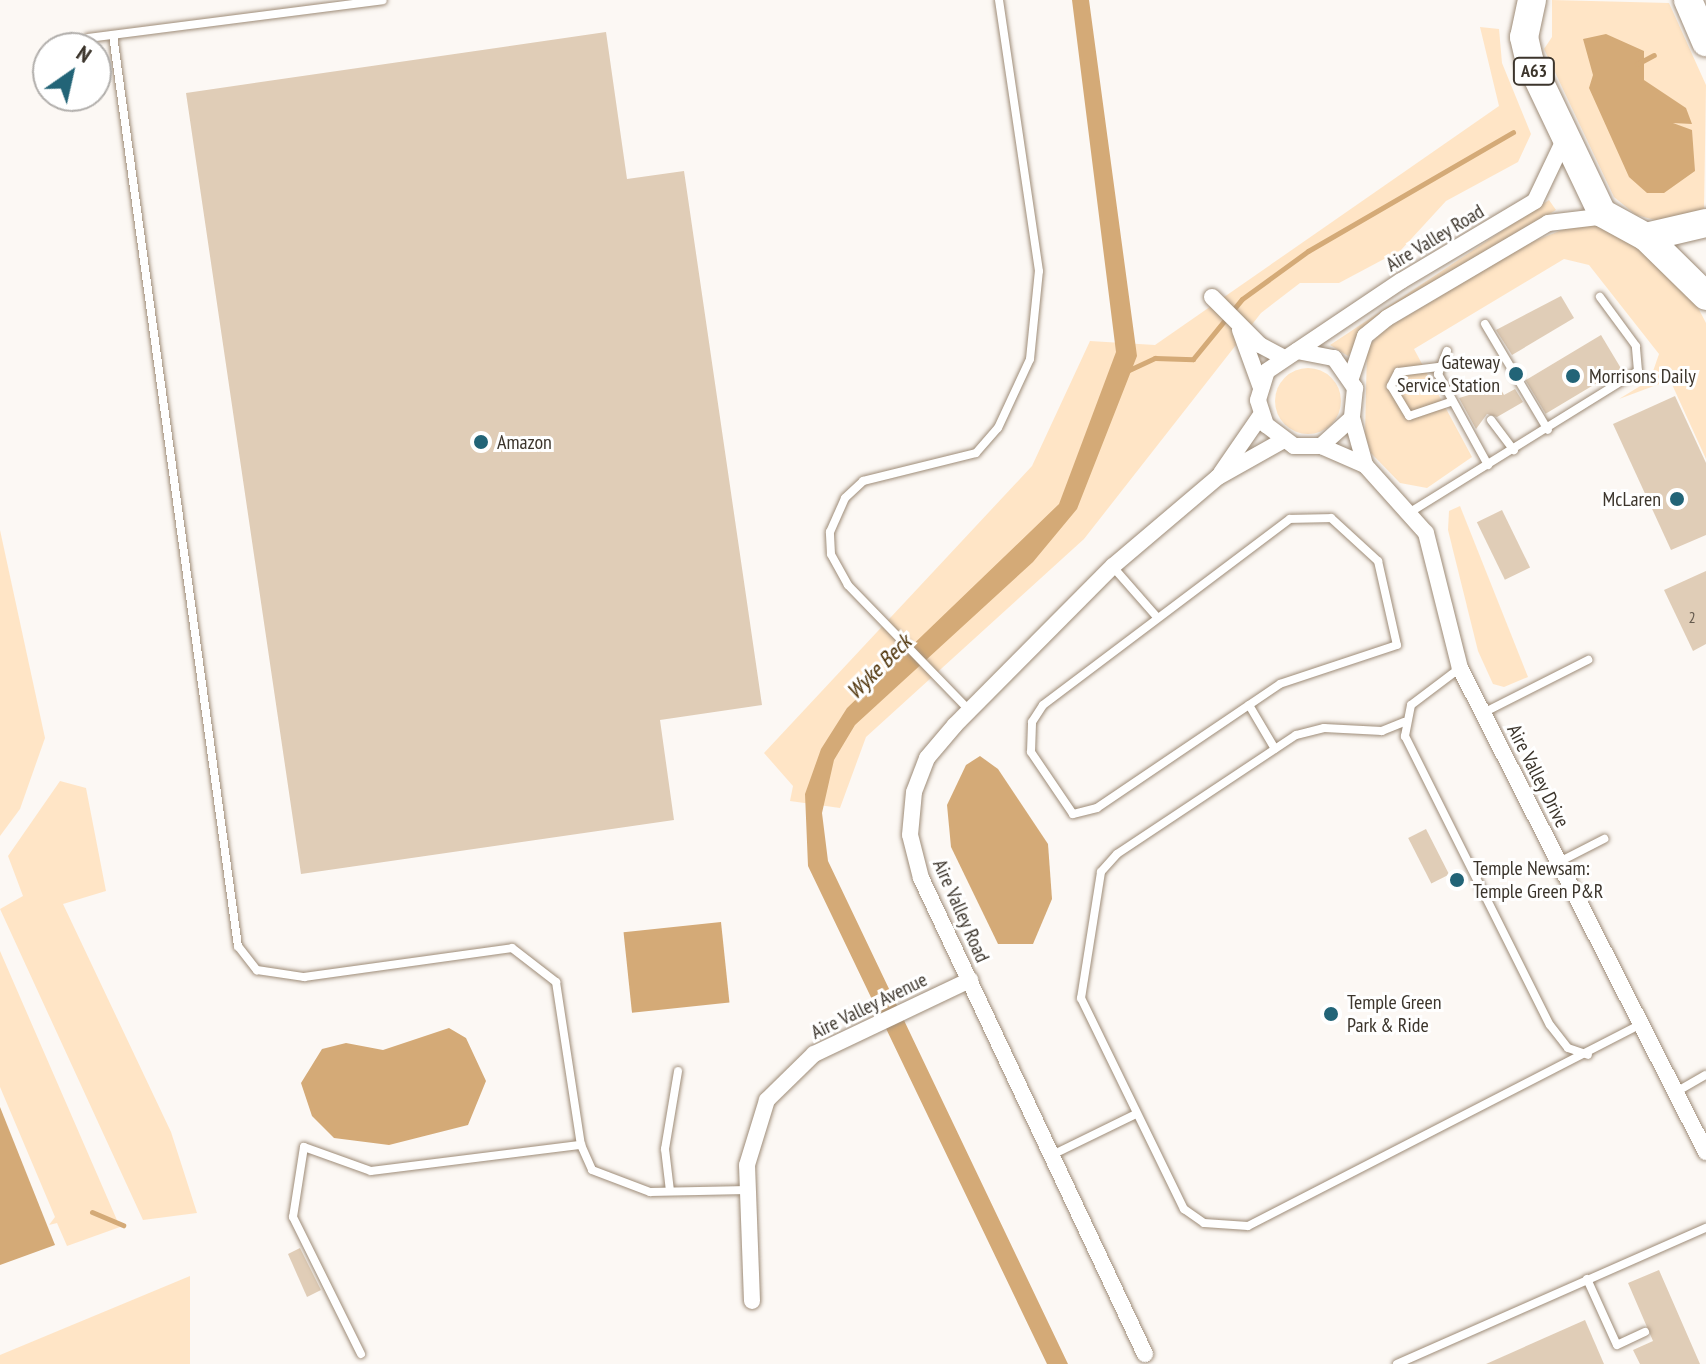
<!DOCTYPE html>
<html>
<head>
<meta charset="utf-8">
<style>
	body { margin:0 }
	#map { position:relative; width:1706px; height:1364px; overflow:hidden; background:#fcf8f4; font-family:"PT Sans Narrow",sans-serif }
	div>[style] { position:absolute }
	.green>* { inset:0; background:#ffe5c6 }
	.round { border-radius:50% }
	.water>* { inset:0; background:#d4aa77; transform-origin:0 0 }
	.stream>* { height:5px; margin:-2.5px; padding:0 2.5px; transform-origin:2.5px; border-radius:2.5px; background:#d4aa77 }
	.building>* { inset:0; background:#e0cdb7; transform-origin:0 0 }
	.roads { filter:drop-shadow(0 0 2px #9e8c78) drop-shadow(0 0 2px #9e8c78) }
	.service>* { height:8px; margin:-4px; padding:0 4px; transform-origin:4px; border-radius:4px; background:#fff }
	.minor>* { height:16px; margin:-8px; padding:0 8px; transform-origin:8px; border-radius:8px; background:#fff }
	.trunk>* { height:28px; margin:-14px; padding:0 14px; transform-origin:14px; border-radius:14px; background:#fff }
	.dots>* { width:22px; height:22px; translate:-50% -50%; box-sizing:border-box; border:4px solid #fff; border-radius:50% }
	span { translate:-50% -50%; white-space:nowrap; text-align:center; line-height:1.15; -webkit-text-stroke:6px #fff; paint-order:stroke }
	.number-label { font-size:16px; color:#655b4f }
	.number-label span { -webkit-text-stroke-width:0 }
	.shield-label span { padding:2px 6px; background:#fff; border:2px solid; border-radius:6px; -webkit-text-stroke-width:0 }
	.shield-label { font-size:18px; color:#3c352c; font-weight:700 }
	.street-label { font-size:20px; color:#3c352c }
	.poi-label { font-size:20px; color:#3c352c }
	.right { translate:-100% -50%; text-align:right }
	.left { translate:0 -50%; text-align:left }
	.water-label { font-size:22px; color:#4a2e03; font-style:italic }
	.north { position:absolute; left:32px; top:32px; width:80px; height:80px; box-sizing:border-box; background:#fff; border:2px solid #b1aeab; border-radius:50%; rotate:34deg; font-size:22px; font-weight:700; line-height:32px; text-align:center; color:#3c352c }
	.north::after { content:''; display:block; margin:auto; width:28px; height:36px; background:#226477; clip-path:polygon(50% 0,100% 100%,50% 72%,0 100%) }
</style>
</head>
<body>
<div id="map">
	<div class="green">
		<div style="clip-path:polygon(1552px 0,1669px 3px,1706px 85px,1704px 211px,1663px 222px,1636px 215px,1614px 197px,1544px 49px,1552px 37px)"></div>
		<div style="clip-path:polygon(1480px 27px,1499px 29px,1502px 63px,1531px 134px,1518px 162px,1446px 201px,1401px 250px,1339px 283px,1300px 283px,1261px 313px,1084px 539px,866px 737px,840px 808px,790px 801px,793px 786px,764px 753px,1032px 466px,1090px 341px,1155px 345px,1499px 106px)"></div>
		<div style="clip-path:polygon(1549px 200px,1556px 210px,1375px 317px,1348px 356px,1330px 345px)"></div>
		<div style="clip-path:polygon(1587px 220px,1639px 249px,1693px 298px,1706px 323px,1706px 459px,1670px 380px,1619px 399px,1650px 380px,1659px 354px,1589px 265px,1564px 259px,1414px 349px,1472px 457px,1427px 488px,1400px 483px,1371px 453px,1365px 434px,1367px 348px,1384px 330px,1527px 244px)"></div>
		<div class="round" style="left:1275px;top:368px;width:66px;height:66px"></div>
		<div style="clip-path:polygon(1460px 506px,1528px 677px,1504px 687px,1493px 684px,1478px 651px,1448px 530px,1449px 511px)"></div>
		<div style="clip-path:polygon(0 530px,45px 738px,20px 809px,0 836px)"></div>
		<div style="clip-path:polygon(60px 781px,86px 788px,106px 891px,63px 904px,171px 1132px,197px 1213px,143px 1220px,0 909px,23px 896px,8px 856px)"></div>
		<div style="clip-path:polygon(0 951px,120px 1227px,67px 1246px,57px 1223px,49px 1225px,55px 1217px,0 1087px)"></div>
		<div style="clip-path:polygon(190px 1276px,190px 1364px,0 1364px,0 1355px)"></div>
	</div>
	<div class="water">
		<div style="clip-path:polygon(1072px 0,1089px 0,1137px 356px,1077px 509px,1033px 562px,855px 725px,834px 760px,822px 813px,828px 861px,1068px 1364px,1047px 1364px,808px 866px,805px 794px,821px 749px,847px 708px,1059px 504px,1116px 352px)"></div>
		<div style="clip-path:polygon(1606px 34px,1644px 51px,1644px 80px,1686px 108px,1692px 124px,1673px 123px,1692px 130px,1695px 171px,1664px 193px,1647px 193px,1629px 177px,1589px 88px,1593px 75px,1583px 39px)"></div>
		<div style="clip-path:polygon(980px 756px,998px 769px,1048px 844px,1052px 899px,1033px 944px,998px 944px,951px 847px,947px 805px,966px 765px)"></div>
		<div style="left:721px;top:922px;width:81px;height:98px;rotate:84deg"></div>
		<div style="clip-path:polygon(449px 1028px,466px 1038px,486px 1081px,468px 1125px,389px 1145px,334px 1138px,312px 1116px,301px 1083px,322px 1049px,346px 1043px,383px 1050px)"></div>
		<div style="clip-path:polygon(0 1107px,55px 1245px,0 1265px)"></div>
	</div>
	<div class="stream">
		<div style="left:1637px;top:64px;width:19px;rotate:-28deg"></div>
		<div style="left:1129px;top:370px;width:29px;rotate:-25deg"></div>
		<div style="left:1155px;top:358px;width:38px;rotate:2deg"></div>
		<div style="left:1193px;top:359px;width:77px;rotate:-50.8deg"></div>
		<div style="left:1242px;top:299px;width:82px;rotate:-36deg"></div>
		<div style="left:1308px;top:251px;width:237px;rotate:-30.1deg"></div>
		<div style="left:92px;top:1212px;width:34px;rotate:23deg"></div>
	</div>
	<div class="building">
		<div style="clip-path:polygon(606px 32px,627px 179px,684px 171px,762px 705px,660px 720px,674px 820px,301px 874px,186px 93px)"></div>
		<div style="clip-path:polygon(1561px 296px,1574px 318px,1512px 355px,1496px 330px)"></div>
		<div style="left:1601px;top:335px;width:39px;height:88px;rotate:59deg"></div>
		<div style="clip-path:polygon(1499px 386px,1504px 395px,1515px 389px,1523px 402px,1497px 417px,1487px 414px,1476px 429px,1459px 398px)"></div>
		<div style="clip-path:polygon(1675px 396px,1706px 463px,1706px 535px,1671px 550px,1613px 424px)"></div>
		<div style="left:1502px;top:510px;width:64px;height:28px;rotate:64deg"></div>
		<div style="clip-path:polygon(1706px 571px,1706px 644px,1693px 651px,1664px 590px)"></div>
		<div style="left:1426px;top:829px;width:51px;height:20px;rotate:63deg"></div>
		<div style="clip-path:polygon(300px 1248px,321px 1290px,307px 1297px,288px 1254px)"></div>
		<div style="clip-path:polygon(1659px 1270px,1700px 1364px,1640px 1364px,1633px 1350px,1653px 1341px,1628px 1283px)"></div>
		<div style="clip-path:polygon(1585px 1320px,1604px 1364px,1486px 1364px)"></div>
	</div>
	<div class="roads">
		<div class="service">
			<div style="left:113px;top:35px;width:920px;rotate:82.19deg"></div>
			<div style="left:238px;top:946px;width:31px;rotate:52deg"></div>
			<div style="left:257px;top:970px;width:48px;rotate:8.5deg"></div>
			<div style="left:304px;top:977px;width:210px;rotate:-7.9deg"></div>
			<div style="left:512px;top:948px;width:56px;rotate:37.7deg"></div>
			<div style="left:556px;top:982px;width:165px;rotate:81.3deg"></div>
			<div style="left:581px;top:1145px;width:27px;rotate:66deg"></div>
			<div style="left:592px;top:1170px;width:62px;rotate:20.8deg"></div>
			<div style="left:650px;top:1192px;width:98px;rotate:-1.2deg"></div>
			<div style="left:88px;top:38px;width:297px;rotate:-7.3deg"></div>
			<div style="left:1485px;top:324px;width:123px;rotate:59.3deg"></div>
			<div style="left:1447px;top:351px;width:25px;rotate:111deg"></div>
			<div style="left:1438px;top:374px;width:104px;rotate:61.2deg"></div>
			<div style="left:1438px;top:367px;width:40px;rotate:172.9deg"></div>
			<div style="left:1398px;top:372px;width:16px;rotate:117deg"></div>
			<div style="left:1391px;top:386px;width:35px;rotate:59deg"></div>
			<div style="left:1409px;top:416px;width:46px;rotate:-18.8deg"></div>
			<div style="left:1491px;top:420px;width:38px;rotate:53deg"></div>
			<div style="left:1412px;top:511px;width:266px;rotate:-31.8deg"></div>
			<div style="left:1638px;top:371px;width:25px;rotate:-95deg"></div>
			<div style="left:1636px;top:346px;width:61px;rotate:-126.3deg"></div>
			<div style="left:1331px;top:518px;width:64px;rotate:42.5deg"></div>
			<div style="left:1378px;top:561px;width:86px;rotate:77.3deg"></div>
			<div style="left:1397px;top:645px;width:123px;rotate:161.6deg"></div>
			<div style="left:1280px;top:684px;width:221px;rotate:145.9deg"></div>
			<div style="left:1097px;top:808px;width:25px;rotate:166deg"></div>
			<div style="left:1073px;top:814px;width:75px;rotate:-124.1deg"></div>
			<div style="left:1031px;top:752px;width:30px;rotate:-88deg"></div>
			<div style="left:1032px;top:722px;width:20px;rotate:-57deg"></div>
			<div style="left:1043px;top:705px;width:309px;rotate:-37deg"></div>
			<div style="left:1290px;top:519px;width:41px;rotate:-1.4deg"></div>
			<div style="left:1113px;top:567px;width:67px;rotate:48.7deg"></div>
			<div style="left:1460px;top:668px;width:61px;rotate:142.9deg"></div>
			<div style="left:1411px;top:705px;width:32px;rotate:101deg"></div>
			<div style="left:1405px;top:736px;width:323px;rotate:63.4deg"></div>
			<div style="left:1550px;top:1025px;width:29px;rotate:52deg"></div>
			<div style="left:1568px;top:1048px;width:21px;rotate:19deg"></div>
			<div style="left:1249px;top:705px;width:51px;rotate:59.4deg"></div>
			<div style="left:969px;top:710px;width:174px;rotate:-134.1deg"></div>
			<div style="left:848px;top:585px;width:35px;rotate:-119deg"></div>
			<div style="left:831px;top:554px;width:22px;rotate:-93deg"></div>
			<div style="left:830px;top:532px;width:37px;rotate:-66deg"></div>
			<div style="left:845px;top:498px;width:25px;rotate:-43deg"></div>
			<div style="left:863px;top:481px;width:116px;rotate:-13.9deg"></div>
			<div style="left:976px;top:453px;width:33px;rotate:-49deg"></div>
			<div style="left:998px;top:428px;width:76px;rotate:-65.1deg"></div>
			<div style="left:1030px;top:359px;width:88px;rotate:-84.2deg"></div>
			<div style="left:1039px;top:271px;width:274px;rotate:-98.4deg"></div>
			<div style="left:1483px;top:713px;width:118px;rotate:-26.8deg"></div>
			<div style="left:1404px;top:722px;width:24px;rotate:158deg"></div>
			<div style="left:1382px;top:731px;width:58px;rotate:-177deg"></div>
			<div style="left:1324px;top:728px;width:29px;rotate:166deg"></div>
			<div style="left:1296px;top:735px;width:215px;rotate:146.4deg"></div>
			<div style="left:1117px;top:854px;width:24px;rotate:132deg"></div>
			<div style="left:1101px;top:872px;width:128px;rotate:99deg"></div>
			<div style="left:1081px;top:998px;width:235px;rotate:64deg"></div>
			<div style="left:1184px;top:1209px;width:24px;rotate:35deg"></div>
			<div style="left:1204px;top:1223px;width:44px;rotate:3.9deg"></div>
			<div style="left:1248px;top:1226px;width:442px;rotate:-27.2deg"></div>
			<div style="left:1559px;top:862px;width:51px;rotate:-27.1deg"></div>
			<div style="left:1676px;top:1092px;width:34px;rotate:-30deg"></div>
			<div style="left:1050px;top:1156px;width:96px;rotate:-26deg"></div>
			<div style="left:670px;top:1191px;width:42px;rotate:-96.8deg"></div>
			<div style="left:665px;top:1149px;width:79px;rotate:-80.5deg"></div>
			<div style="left:1587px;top:1279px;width:72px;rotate:65.6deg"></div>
			<div style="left:1617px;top:1345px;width:31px;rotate:-25deg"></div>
			<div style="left:361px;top:1354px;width:153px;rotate:-116.4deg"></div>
			<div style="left:293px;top:1217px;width:71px;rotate:-81.1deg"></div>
			<div style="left:304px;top:1147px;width:71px;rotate:19.7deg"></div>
			<div style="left:371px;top:1171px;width:212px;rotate:-7.1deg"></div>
			<div style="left:1397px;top:1364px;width:338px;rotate:-23.8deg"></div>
		</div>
		<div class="minor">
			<div style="left:1212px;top:297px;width:68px;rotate:45deg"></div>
			<div style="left:1260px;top:345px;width:26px;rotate:28deg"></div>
			<div style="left:1240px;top:330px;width:59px;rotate:70deg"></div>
			<div style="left:1297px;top:351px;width:38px;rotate:11deg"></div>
			<div style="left:1334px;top:358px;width:37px;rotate:55deg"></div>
			<div style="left:1355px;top:388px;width:30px;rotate:96deg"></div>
			<div style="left:1352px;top:418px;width:42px;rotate:137.9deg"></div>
			<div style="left:1321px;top:446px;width:27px;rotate:180deg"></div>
			<div style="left:1294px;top:446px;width:35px;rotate:-143deg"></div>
			<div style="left:1266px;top:425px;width:26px;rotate:-108deg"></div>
			<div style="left:1258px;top:400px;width:30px;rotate:-73deg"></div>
			<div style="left:1267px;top:371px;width:161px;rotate:-33.9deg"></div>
			<div style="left:1401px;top:281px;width:156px;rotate:-30.8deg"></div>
			<div style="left:1535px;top:201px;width:70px;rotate:-64.5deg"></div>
			<div style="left:1351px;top:378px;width:44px;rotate:-71.6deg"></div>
			<div style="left:1365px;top:336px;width:28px;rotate:-39deg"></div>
			<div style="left:1387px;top:318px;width:187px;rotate:-30.5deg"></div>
			<div style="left:1548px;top:223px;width:59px;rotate:-6.8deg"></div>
			<div style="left:1352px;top:418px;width:49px;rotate:74.5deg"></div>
			<div style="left:1365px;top:465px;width:91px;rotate:48.1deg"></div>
			<div style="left:1426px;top:533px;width:139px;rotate:75.9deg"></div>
			<div style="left:1460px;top:668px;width:543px;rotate:63.06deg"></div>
			<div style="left:1321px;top:446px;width:48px;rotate:23.4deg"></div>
			<div style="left:1221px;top:473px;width:70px;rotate:-55.4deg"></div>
			<div style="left:752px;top:1301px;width:136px;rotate:-92.1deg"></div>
			<div style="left:747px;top:1165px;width:68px;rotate:-72.9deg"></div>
			<div style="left:767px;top:1100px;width:66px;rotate:-44.4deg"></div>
			<div style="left:814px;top:1054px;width:173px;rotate:-25.4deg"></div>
			<div style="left:1145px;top:1354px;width:526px;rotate:-115.2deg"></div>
			<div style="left:921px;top:878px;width:44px;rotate:-104.3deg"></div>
			<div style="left:910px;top:835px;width:43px;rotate:-84.7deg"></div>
			<div style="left:914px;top:792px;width:36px;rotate:-69deg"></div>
			<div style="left:927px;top:758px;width:43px;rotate:-49.7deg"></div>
			<div style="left:955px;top:725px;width:224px;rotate:-45.2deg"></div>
			<div style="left:1113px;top:566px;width:138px;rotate:-40.3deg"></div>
			<div style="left:1218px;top:477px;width:73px;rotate:-29.4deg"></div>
		</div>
		<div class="trunk">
			<div style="left:1532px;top:0;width:38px;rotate:102deg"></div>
			<div style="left:1524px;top:37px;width:26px;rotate:77deg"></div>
			<div style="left:1530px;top:62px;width:167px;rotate:64.5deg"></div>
			<div style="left:1602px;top:213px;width:50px;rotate:28.6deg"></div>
			<div style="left:1646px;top:237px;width:62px;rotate:-13.1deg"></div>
			<div style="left:1688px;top:0;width:46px;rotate:66.8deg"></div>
			<div style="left:1646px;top:237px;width:84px;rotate:44.5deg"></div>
		</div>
	</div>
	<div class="dots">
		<div style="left:1516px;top:374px;background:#226477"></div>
		<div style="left:1573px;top:376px;background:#226477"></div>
		<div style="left:481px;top:442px;background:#226477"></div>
		<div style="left:1677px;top:499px;background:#226477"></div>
		<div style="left:1457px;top:880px;background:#226477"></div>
		<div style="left:1331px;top:1014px;background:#226477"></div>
	</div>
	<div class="number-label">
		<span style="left:1692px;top:617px">2</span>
	</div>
	<div class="shield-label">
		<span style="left:1534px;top:71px">A63</span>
	</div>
	<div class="street-label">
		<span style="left:1435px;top:238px;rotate:-31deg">Aire Valley Road</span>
		<span style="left:1538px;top:776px;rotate:63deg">Aire Valley Drive</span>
		<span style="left:961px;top:911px;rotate:66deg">Aire Valley Road</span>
		<span style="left:869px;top:1006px;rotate:-26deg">Aire Valley Avenue</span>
	</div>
	<div class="poi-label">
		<span class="right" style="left:1500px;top:374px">Gateway<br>Service Station</span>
		<span class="left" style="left:1589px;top:376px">Morrisons Daily</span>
		<span class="left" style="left:497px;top:442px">Amazon</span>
		<span class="right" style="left:1661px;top:499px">McLaren</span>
		<span class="left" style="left:1473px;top:880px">Temple Newsam:<br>Temple Green P&amp;R</span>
		<span class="left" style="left:1347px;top:1014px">Temple Green<br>Park &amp; Ride</span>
	</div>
	<div class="water-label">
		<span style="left:879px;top:667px;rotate:-45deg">Wyke Beck</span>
	</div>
	<div class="north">N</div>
</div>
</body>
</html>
